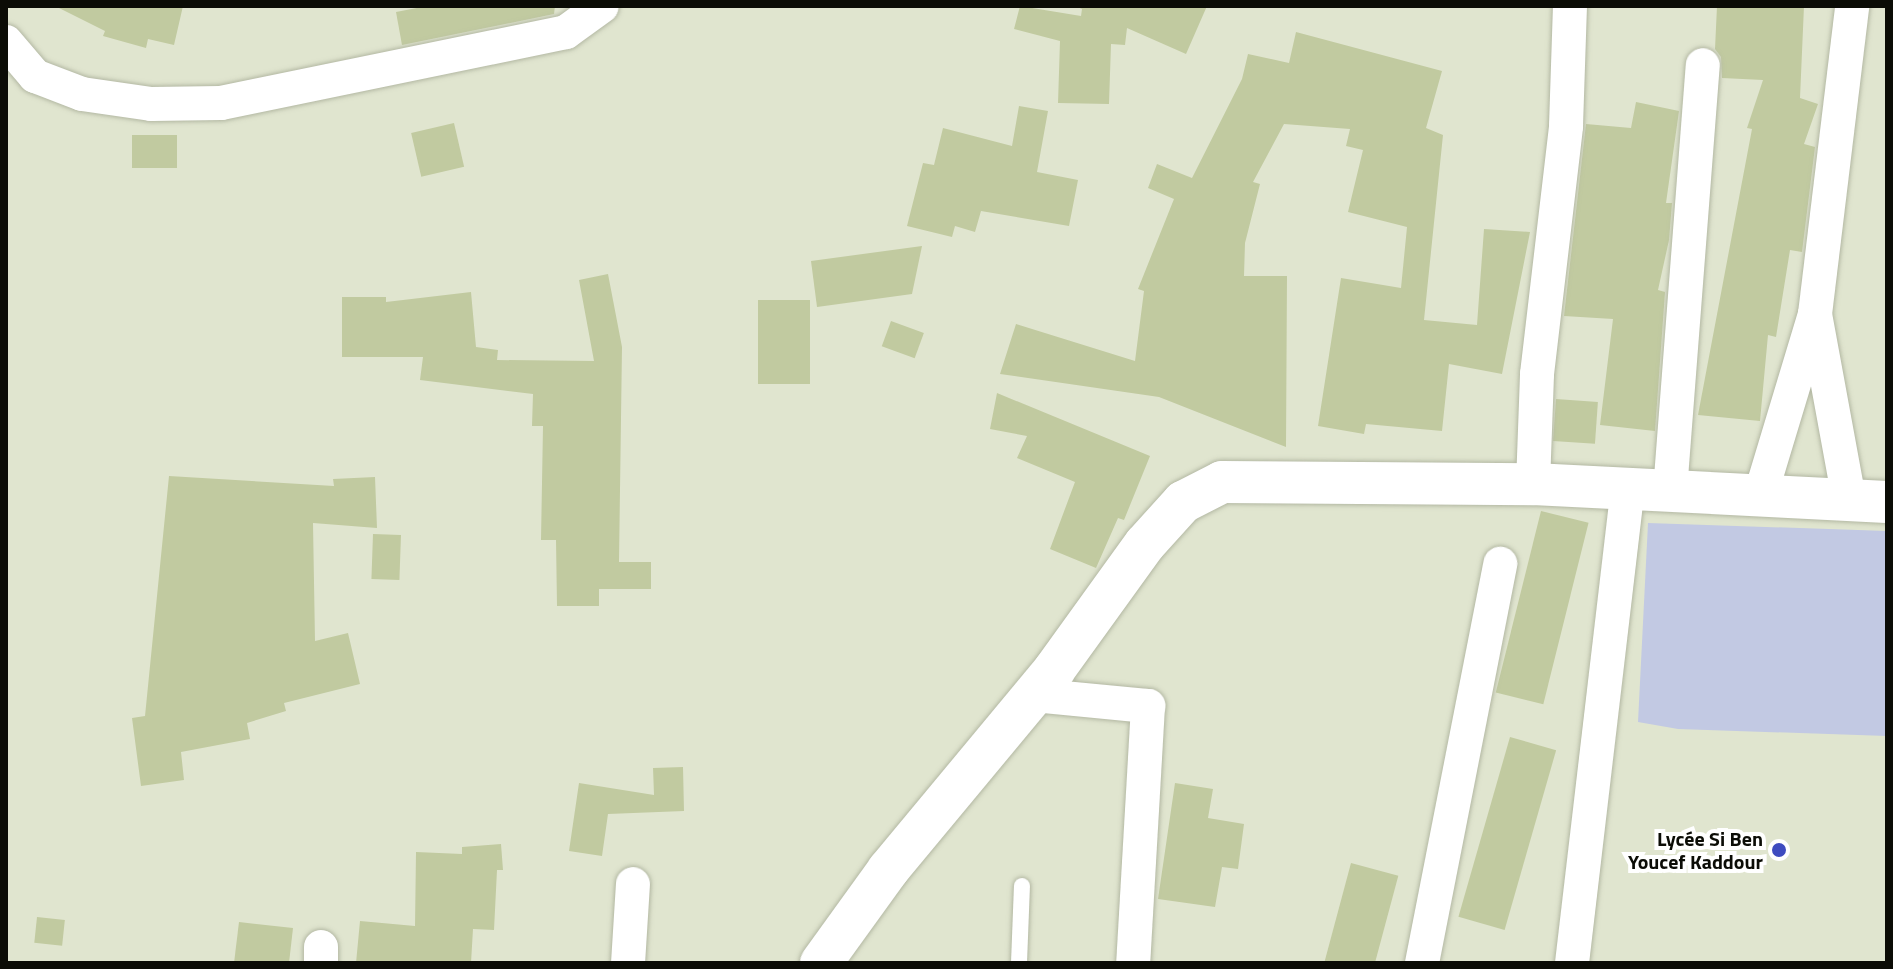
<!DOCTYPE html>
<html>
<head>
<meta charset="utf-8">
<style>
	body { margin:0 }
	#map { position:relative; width:1893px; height:969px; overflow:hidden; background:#e0e5cf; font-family:"Titillium Web",sans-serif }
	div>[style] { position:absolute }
	.green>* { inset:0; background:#c2c9e3 }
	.building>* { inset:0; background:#c1caa0; transform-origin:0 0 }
	.roads { filter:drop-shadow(0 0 2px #b3b8a3) drop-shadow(0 0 2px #b3b8a3) }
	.service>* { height:16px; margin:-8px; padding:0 8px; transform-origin:8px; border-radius:8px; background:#fff }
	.minor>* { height:34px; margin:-17px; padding:0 17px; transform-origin:17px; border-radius:17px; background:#fff }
	.tertiary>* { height:42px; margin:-21px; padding:0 21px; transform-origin:21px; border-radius:21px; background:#fff }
	.dots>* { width:22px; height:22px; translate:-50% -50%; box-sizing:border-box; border:4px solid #fff; border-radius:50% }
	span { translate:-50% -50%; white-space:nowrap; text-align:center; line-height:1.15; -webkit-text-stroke:8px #fff; paint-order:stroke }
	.poi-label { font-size:20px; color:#0b0c06; font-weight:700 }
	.right { translate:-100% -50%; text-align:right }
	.frame { position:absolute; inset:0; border:8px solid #0b0c06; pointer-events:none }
</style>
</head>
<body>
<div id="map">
	<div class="green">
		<div style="clip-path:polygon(1648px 523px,1887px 531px,1887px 736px,1678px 729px,1638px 722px)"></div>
	</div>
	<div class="building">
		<div style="clip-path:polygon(55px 6px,183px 6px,174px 45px,148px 39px,146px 48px,103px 36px,105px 31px)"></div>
		<div style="clip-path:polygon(427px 6px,555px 6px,554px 14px,402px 45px,396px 12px)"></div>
		<div style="clip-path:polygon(1020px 6px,1081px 16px,1082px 9px,1075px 6px,1207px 6px,1186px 54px,1127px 28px,1125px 45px,1111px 44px,1109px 104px,1058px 103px,1060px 41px,1014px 29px)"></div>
		<div style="clip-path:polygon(1717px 6px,1804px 6px,1800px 98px,1818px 104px,1804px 144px,1815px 147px,1802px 252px,1790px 250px,1776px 337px,1768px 335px,1760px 421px,1698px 415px,1752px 129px,1747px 128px,1763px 80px,1722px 78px,1721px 57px,1715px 49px)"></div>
		<div style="clip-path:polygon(1296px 32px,1442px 71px,1426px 128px,1443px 135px,1424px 320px,1477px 325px,1484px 229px,1530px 232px,1502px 374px,1449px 364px,1442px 431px,1366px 424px,1364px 434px,1318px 426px,1341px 278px,1401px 288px,1407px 227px,1348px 212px,1363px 150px,1346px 146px,1350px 129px,1284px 124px,1253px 182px,1260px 184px,1245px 243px,1244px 276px,1287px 276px,1286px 447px,1159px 397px,1000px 374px,1016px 324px,1135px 361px,1144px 291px,1138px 289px,1174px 199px,1148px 188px,1157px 164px,1192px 178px,1242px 79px,1248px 54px,1289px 63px)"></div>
		<div style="clip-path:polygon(1636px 102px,1679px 111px,1666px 203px,1672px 203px,1669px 240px,1658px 290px,1665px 292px,1655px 431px,1600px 425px,1613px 319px,1564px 316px,1586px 124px,1631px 128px)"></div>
		<div style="clip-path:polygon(1019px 106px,1048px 111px,1037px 172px,1078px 180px,1069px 226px,981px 211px,975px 232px,955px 226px,952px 237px,907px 226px,923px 163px,934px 165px,943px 128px,1012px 146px)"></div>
		<div style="left:454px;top:123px;width:45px;height:44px;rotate:77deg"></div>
		<div style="left:132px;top:135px;width:45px;height:33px"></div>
		<div style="clip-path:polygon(922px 246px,912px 294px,817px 307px,811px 261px)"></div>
		<div style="clip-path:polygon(608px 274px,622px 347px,619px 562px,651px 562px,651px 589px,599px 589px,599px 606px,557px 606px,556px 540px,541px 540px,543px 426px,532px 426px,533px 394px,420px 380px,423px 357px,342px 357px,342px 297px,386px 297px,386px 302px,471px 292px,476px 347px,498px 350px,497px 360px,594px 361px,579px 280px)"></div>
		<div style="left:758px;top:300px;width:52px;height:84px"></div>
		<div style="left:891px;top:321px;width:35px;height:27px;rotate:20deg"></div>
		<div style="clip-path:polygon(997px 393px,1150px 456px,1124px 520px,1118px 518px,1096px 568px,1050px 549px,1075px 482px,1017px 458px,1027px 436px,990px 429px)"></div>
		<div style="left:1556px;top:399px;width:42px;height:42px;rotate:4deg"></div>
		<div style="clip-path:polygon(169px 476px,334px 486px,333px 479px,375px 477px,377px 528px,313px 523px,315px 641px,348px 633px,360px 684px,284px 703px,286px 711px,247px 723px,250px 739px,181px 752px,184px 780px,141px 786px,132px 718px,145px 716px)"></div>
		<div style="left:1541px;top:511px;width:49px;height:187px;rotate:14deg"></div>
		<div style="left:373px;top:534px;width:28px;height:45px;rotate:2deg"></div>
		<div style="left:1510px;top:737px;width:48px;height:187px;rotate:16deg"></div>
		<div style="clip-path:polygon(683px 767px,684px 811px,608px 814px,602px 856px,569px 851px,579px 783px,654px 795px,653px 768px)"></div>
		<div style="clip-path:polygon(1175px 783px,1213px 789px,1208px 818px,1244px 824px,1238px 869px,1222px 867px,1215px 907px,1158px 899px)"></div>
		<div style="clip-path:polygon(501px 844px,503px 870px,497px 870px,494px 930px,473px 929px,471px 963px,356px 963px,360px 921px,415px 926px,416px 852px,462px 854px,462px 847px)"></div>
		<div style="left:1351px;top:863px;width:49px;height:103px;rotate:15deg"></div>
		<div style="left:37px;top:917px;width:28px;height:26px;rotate:6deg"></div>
		<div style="clip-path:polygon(239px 922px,293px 928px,289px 963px,234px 963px)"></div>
	</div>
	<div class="roads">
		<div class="service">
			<div style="left:1019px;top:963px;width:77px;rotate:-87.8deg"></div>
		</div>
		<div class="minor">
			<div style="left:6px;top:42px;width:45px;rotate:49.5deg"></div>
			<div style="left:35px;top:76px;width:50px;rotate:21deg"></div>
			<div style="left:82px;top:94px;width:70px;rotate:8.2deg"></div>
			<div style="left:151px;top:104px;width:70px;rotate:-0.8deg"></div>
			<div style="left:221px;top:103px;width:352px;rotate:-11.6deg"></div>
			<div style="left:566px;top:32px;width:44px;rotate:-35.8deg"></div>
			<div style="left:1815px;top:314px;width:310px;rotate:-83.1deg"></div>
			<div style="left:1533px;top:484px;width:110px;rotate:-87.9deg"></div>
			<div style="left:1537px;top:374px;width:250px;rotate:-83.3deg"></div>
			<div style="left:1566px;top:126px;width:120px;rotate:-88.1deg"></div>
			<div style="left:1670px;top:491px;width:427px;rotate:-85.6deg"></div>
			<div style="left:1761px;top:493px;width:187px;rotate:-73.2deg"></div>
			<div style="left:1815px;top:314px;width:188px;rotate:79.6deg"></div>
			<div style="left:1033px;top:695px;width:116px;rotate:5.5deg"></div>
			<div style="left:1148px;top:706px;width:257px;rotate:93.3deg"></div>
			<div style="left:321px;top:963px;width:16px;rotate:-90deg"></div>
			<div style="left:628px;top:963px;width:79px;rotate:-86.4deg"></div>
			<div style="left:1422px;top:963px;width:407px;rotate:-78.9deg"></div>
			<div style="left:1572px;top:963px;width:477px;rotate:-83.3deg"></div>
		</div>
		<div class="tertiary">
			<div style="left:821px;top:963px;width:115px;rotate:-54.2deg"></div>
			<div style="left:888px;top:870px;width:260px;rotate:-50.3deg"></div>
			<div style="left:1054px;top:670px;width:155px;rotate:-54.2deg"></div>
			<div style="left:1145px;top:544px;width:57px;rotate:-47.9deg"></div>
			<div style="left:1183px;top:502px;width:44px;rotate:-27.1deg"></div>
			<div style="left:1222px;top:482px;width:311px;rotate:0.4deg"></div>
			<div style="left:1533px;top:484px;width:354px;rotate:2.9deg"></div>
		</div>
	</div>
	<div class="dots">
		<div style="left:1779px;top:850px;background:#3e4bbf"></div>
	</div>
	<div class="poi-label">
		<span class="right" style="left:1763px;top:850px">Lycée Si Ben<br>Youcef Kaddour</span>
	</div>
	<div class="frame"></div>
</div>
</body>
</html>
